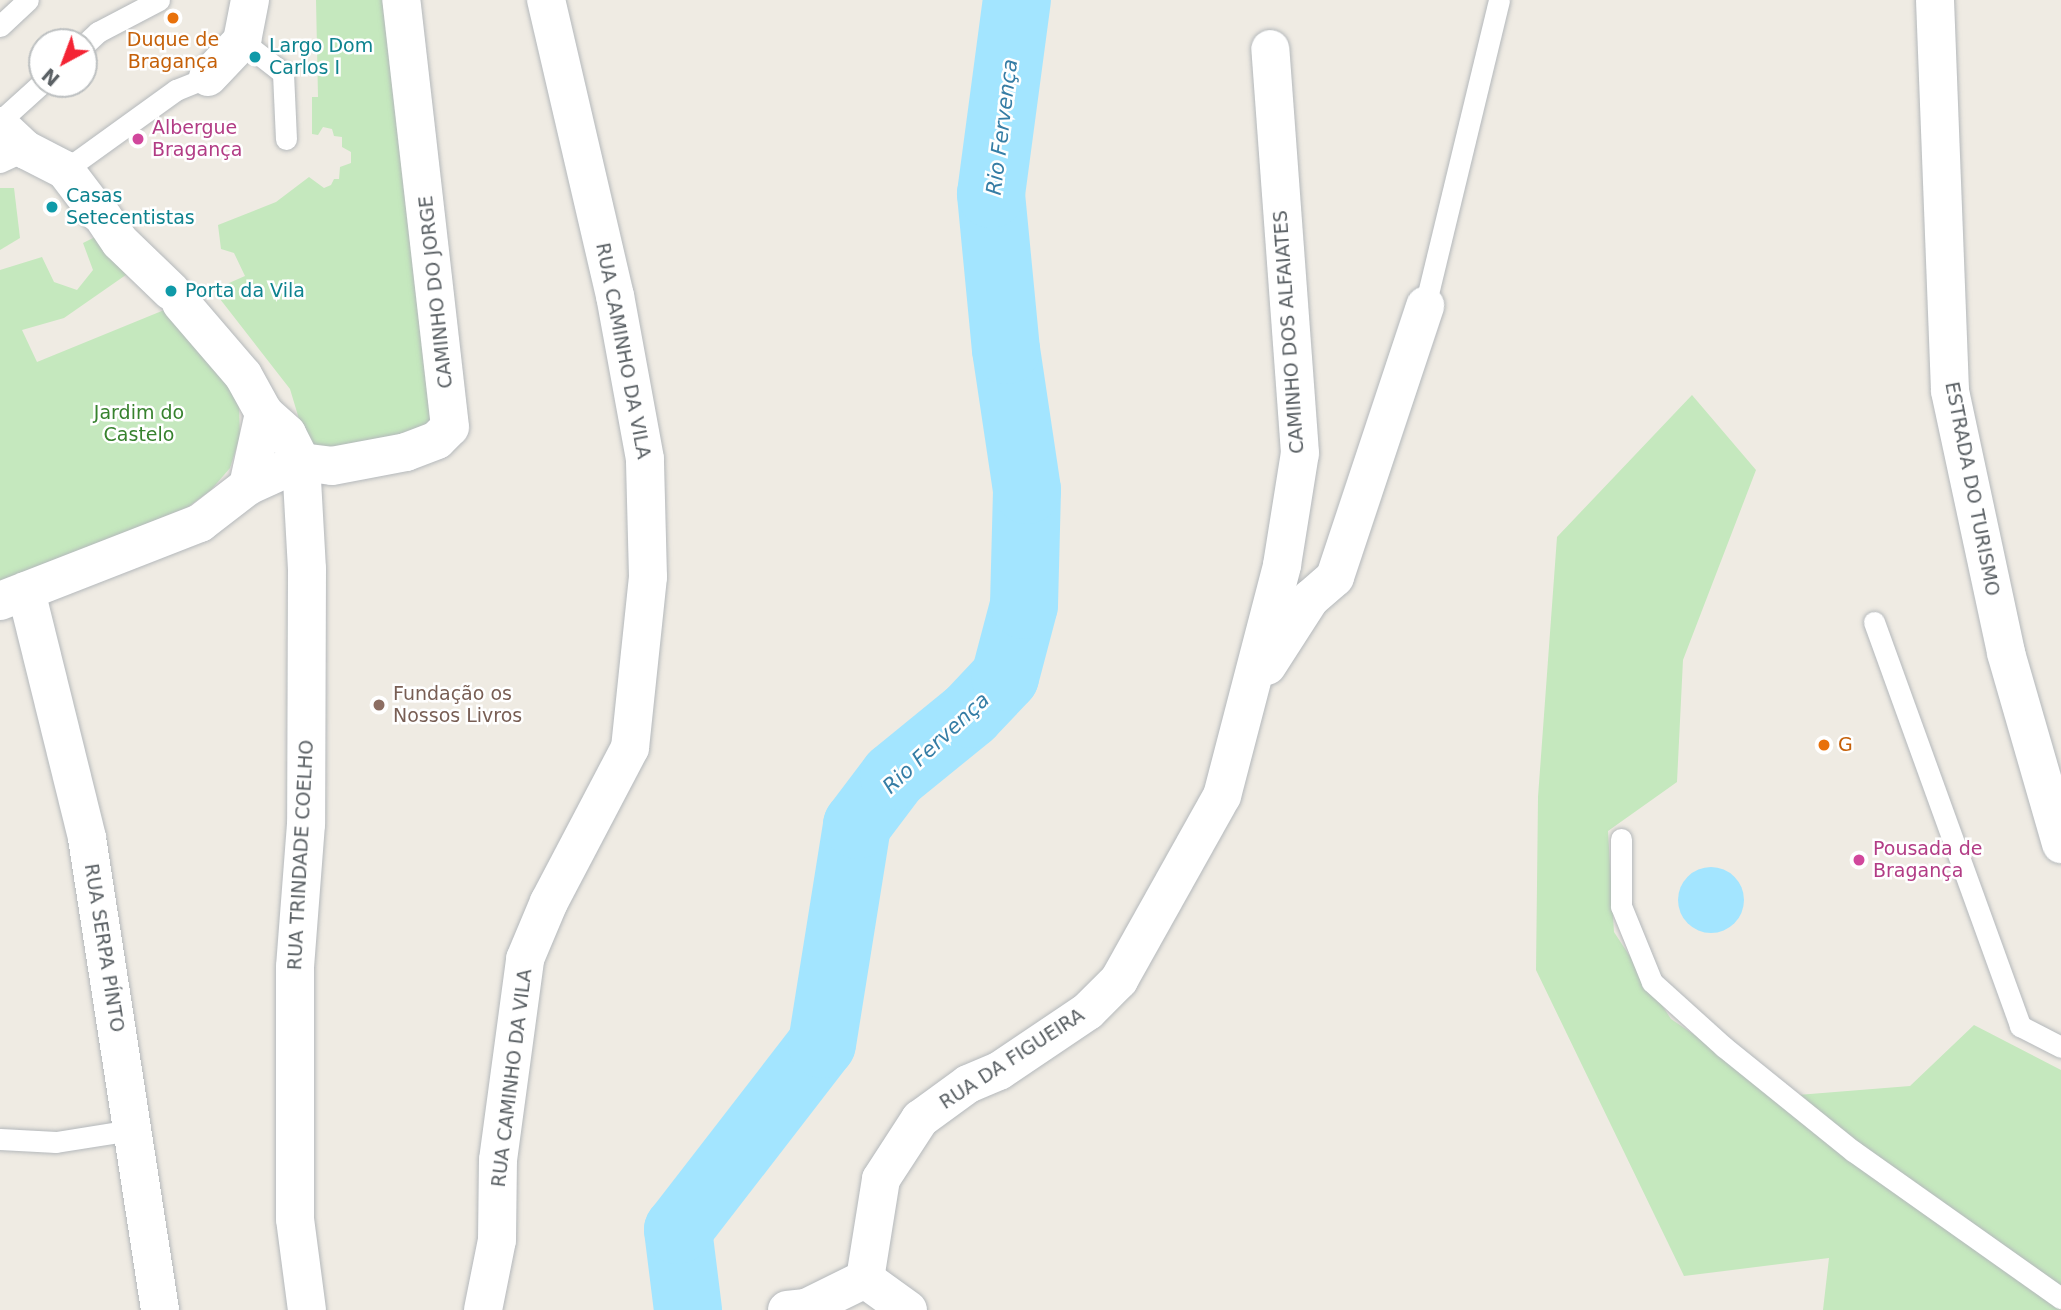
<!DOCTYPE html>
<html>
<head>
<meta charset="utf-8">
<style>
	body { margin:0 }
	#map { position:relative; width:2061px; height:1310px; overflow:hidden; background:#efebe3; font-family:"DejaVu Sans",sans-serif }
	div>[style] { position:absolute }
	.green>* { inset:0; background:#c5e8be }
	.water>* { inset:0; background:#a3e5ff }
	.round { border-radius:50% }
	.river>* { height:68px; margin:-34px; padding:0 34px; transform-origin:34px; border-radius:34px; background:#a3e5ff }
	.roads { filter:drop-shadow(0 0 2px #b4b8bb) drop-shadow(0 0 2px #b4b8bb) }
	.service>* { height:21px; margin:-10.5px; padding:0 10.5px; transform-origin:10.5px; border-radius:10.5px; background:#fff }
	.minor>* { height:38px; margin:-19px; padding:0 19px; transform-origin:19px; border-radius:19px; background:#fff }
	.tertiary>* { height:38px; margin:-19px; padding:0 19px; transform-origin:19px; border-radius:19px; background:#fff }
	.dots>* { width:19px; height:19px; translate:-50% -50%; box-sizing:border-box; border:4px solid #fff; border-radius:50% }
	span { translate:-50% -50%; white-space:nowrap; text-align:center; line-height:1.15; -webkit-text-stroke:5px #fff; paint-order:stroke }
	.food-label { font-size:19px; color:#c56008 }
	.left { translate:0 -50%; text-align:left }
	.culture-label { font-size:19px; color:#0d838f }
	.hotel-label { font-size:19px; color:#b23c85 }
	.street-label { font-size:19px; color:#5b6165 }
	.park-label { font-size:19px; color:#37822e }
	.education-label { font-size:19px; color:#785e54 }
	.water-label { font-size:21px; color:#357da5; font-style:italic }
	.north { position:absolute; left:28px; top:28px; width:70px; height:70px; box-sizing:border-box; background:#fff; border:2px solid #bdc0c1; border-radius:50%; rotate:221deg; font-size:19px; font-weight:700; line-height:28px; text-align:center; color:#5b6165 }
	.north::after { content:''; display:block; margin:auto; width:24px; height:32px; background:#f42434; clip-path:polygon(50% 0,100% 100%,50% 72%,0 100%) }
</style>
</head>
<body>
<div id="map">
	<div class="green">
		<div style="clip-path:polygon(316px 0,386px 0,439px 417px,409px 443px,331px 455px,305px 439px,290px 389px,213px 290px,245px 276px,234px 253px,221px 249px,218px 225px,276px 202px,309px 177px,324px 188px,331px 185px,334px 179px,339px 179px,340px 167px,351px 163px,351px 152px,342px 147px,342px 137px,334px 136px,332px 129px,323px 127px,318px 135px,312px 134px,312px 97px,318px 97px)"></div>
		<div style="clip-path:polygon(0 188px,14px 188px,20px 238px,0 250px)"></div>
		<div style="clip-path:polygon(97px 236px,133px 270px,64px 318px,22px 330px,37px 362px,174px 306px,225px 377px,239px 406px,240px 437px,230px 468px,211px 490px,188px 507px,0 583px,0 270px,42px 257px,54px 282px,77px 290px,93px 270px,83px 243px)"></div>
		<div style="clip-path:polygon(1692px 395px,1756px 470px,1683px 660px,1677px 782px,1608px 831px,1614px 932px,1671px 1019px,1785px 1096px,1910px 1086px,1974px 1025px,2061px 1070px,2061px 1310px,1823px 1310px,1829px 1258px,1684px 1276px,1536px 970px,1538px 797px,1557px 537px)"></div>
	</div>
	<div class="water">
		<div class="round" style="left:1678px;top:867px;width:66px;height:66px"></div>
	</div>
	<div class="river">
		<div style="left:688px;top:1310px;width:81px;rotate:-97.1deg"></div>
		<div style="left:678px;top:1230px;width:235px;rotate:-52.3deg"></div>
		<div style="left:822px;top:1044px;width:222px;rotate:-80.9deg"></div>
		<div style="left:857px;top:825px;width:61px;rotate:-52.9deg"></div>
		<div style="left:894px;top:776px;width:98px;rotate:-39.2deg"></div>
		<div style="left:970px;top:714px;width:51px;rotate:-46.6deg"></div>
		<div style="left:1005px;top:677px;width:74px;rotate:-75.2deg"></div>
		<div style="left:1024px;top:605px;width:115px;rotate:-88.5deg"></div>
		<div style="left:1027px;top:490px;width:142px;rotate:-98.5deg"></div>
		<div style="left:1006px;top:350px;width:157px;rotate:-95.5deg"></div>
		<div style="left:991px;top:194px;width:196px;rotate:-82.4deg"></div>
	</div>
	<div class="roads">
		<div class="service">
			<div style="left:0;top:26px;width:38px;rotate:-43deg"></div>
			<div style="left:242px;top:41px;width:52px;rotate:38deg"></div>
			<div style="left:283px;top:73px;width:66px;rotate:87.4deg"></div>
			<div style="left:84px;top:45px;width:19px;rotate:-43deg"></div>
			<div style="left:98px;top:32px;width:69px;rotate:-27.7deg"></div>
			<div style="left:0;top:121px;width:57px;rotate:-42.1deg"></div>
			<div style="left:0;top:162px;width:29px;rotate:-25deg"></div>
			<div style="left:65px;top:170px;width:137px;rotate:-35.8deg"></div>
			<div style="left:176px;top:90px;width:35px;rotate:-22deg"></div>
			<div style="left:1425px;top:306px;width:315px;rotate:-76.4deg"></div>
			<div style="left:1874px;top:622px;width:430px;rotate:70.1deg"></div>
			<div style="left:2020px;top:1026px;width:46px;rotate:27.1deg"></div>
			<div style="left:1621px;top:839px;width:67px;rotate:90deg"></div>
			<div style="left:1621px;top:906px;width:82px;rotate:67.8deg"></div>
			<div style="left:1652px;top:982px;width:97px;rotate:42.1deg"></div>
			<div style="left:1724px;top:1047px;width:166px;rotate:38.9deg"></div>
			<div style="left:1853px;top:1151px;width:255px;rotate:35.3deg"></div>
			<div style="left:0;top:1139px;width:56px;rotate:3.1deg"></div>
			<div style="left:56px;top:1142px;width:77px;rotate:-9deg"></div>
		</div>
		<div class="minor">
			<div style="left:208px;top:77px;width:50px;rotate:-46.6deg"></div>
			<div style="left:242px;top:41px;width:42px;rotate:-79deg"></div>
			<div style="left:0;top:126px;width:35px;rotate:43deg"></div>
			<div style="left:26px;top:150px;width:44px;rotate:27.1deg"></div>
			<div style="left:65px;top:170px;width:53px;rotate:52.7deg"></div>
			<div style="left:103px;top:217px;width:30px;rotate:56deg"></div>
			<div style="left:120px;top:242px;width:71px;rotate:43.9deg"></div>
			<div style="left:181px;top:303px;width:95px;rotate:49.3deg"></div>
			<div style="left:243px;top:375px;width:43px;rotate:61.1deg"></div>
			<div style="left:264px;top:413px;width:31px;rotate:42deg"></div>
			<div style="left:287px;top:434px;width:31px;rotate:63deg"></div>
			<div style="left:301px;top:462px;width:107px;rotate:86.8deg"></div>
			<div style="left:307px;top:569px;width:255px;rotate:90.2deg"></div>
			<div style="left:306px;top:824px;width:143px;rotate:94.4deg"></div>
			<div style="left:295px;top:967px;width:252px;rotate:90deg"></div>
			<div style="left:295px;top:1219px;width:92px;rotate:82.5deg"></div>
			<div style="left:248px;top:486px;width:58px;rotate:-24.4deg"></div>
			<div style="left:301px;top:462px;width:31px;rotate:7deg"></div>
			<div style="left:332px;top:466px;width:75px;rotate:-10.7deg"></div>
			<div style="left:406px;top:452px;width:33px;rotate:-21deg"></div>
			<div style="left:437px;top:440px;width:18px;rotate:-45deg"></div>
			<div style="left:450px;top:427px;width:430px;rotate:-96.5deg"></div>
			<div style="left:26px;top:591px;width:254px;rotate:76.1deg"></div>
			<div style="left:87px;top:838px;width:478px;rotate:81.2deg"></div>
			<div style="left:0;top:601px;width:215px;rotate:-21.3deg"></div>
			<div style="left:200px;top:523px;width:61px;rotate:-37.6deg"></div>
			<div style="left:248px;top:486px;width:75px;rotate:-77.6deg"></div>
			<div style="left:1267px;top:666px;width:80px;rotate:-57.3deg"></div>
			<div style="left:1310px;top:599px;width:33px;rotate:-41deg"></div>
			<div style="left:1335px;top:577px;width:286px;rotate:-71.6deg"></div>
			<div style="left:865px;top:1279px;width:101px;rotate:-80.9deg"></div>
			<div style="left:881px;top:1179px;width:72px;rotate:-57deg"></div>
			<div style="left:920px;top:1119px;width:59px;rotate:-36.1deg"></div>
			<div style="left:968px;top:1084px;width:34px;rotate:-23deg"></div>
			<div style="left:999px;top:1071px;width:107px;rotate:-34deg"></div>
			<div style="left:1088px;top:1011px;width:44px;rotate:-45deg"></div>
			<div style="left:1119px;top:980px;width:211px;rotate:-60.8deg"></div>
			<div style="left:1222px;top:796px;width:239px;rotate:-75.4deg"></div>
			<div style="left:1282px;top:565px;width:113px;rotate:-80.9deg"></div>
			<div style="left:1300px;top:453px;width:405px;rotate:-94.2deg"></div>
			<div style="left:865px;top:1279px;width:53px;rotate:35.8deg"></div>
			<div style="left:483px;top:1310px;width:71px;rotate:-78.7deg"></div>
			<div style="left:497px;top:1240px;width:80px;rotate:-89.3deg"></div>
			<div style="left:498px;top:1160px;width:203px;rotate:-82.3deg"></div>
			<div style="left:525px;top:959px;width:62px;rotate:-67.2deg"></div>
			<div style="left:549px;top:902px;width:174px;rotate:-62.3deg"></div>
			<div style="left:630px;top:748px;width:172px;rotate:-84deg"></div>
			<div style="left:648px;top:577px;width:118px;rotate:-91.5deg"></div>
			<div style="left:645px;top:459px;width:166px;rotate:-100.4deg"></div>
			<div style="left:615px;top:296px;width:304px;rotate:-103.1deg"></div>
			<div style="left:787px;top:1310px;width:19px;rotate:-6deg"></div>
			<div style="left:806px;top:1308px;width:66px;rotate:-26.2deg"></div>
		</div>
		<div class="tertiary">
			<div style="left:1935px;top:0;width:391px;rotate:87.8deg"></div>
			<div style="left:1950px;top:391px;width:268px;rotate:77.9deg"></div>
			<div style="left:2006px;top:653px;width:199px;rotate:73.9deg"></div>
		</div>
	</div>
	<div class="dots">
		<div style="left:173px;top:18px;background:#e8710a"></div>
		<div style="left:255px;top:57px;background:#0f9aa8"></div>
		<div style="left:138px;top:139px;background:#d1479c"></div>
		<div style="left:52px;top:207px;background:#0f9aa8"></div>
		<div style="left:171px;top:291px;background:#0f9aa8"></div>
		<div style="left:379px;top:705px;background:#8d6e63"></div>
		<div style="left:1824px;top:745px;background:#e8710a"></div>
		<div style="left:1859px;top:860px;background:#d1479c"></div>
	</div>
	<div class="food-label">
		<span style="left:173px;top:51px">Duque de<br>Bragança</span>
		<span class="left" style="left:1838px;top:745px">G</span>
	</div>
	<div class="culture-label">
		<span class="left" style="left:269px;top:57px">Largo Dom<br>Carlos I</span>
		<span class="left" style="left:66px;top:207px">Casas<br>Setecentistas</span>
		<span class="left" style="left:185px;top:291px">Porta da Vila</span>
	</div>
	<div class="hotel-label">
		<span class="left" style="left:152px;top:139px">Albergue<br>Bragança</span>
		<span class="left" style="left:1873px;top:860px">Pousada de<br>Bragança</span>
	</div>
	<div class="street-label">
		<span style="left:436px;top:292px;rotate:-96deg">CAMINHO DO JORGE</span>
		<span style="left:1289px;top:332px;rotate:-94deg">CAMINHO DOS ALFAIATES</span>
		<span style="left:623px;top:351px;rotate:79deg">RUA CAMINHO DA VILA</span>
		<span style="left:1972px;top:489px;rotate:79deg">ESTRADA DO TURISMO</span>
		<span style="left:301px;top:855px;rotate:-87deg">RUA TRINDADE COELHO</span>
		<span style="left:104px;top:948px;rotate:81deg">RUA SERPA PÍNTO</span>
		<span style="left:1012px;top:1059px;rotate:-33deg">RUA DA FIGUEIRA</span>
		<span style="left:512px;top:1078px;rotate:-83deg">RUA CAMINHO DA VILA</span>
	</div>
	<div class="park-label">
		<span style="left:139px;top:424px">Jardim do<br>Castelo</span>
	</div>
	<div class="education-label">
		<span class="left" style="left:393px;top:705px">Fundação os<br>Nossos Livros</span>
	</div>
	<div class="water-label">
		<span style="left:1002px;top:127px;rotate:-83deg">Rio Fervença</span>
		<span style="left:936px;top:743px;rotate:-43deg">Rio Fervença</span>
	</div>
	<div class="north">N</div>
</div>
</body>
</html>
